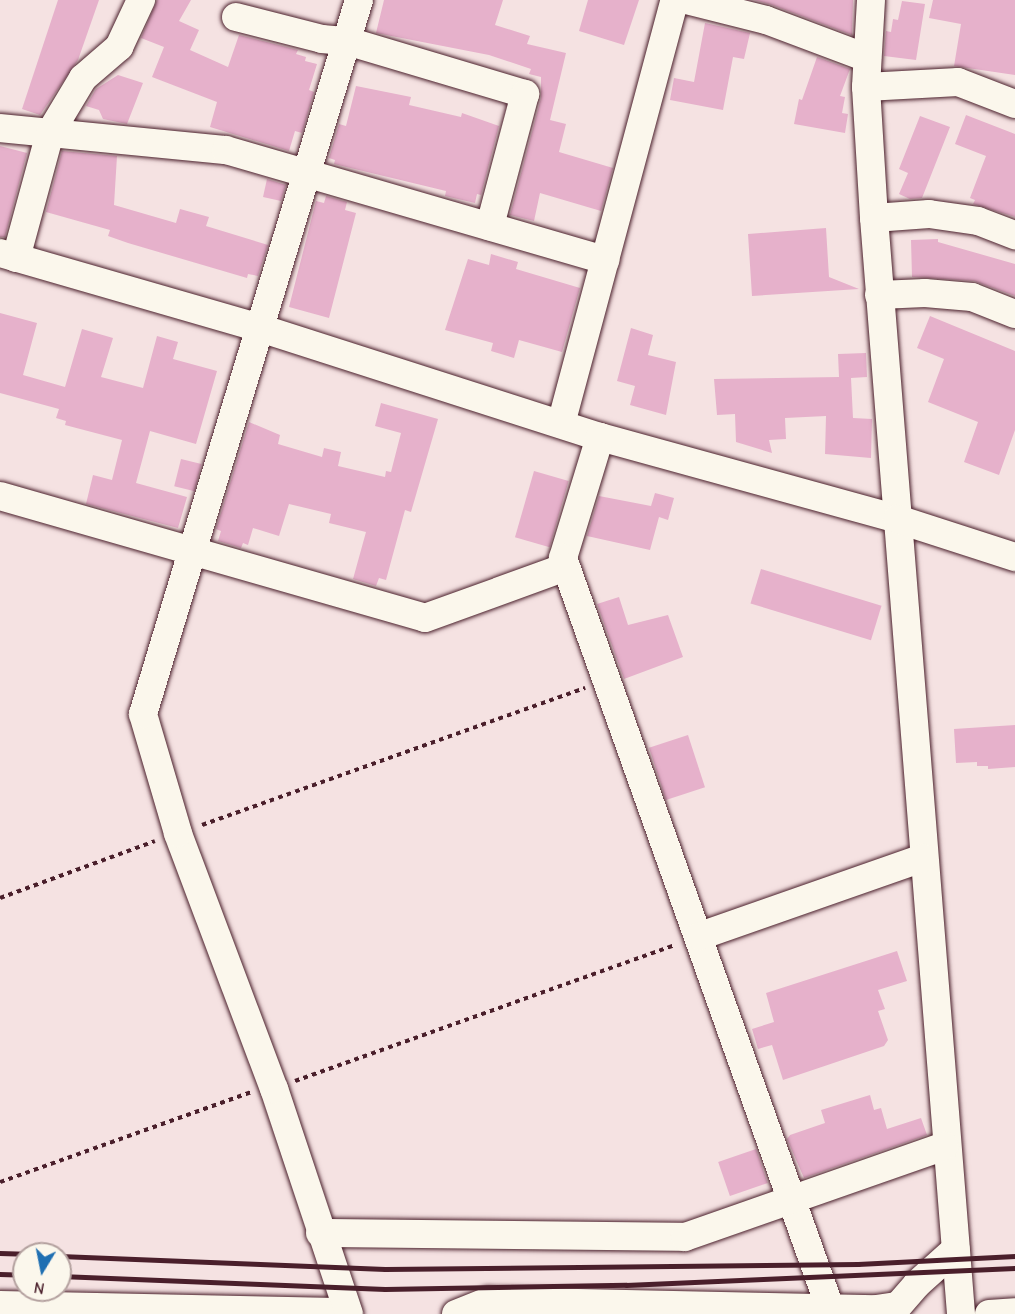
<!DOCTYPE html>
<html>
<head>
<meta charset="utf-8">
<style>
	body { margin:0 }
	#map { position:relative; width:1015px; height:1314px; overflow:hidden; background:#f5e2e2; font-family:"Comic Neue",sans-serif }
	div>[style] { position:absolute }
	.building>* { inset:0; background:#e6b1cb; transform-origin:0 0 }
	.path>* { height:4px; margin-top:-2px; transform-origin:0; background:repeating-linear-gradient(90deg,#4a1f2b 0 4.5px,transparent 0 9px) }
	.roads { filter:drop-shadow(0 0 2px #4a1f2b) drop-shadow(0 0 2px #4a1f2b) }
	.minor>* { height:28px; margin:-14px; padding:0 14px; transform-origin:14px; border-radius:14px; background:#fbf7ec }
	.rail>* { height:4.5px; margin:-2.25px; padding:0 2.25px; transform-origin:2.25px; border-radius:2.25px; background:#4a1f2b }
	span { translate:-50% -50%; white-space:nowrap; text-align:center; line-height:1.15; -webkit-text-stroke:6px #fbf7ec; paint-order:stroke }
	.north { position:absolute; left:12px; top:1242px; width:60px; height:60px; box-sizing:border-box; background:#fbf7ec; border:2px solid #b4a19f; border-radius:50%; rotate:190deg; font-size:16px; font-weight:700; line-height:24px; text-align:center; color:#4a1f2b }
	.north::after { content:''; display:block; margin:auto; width:21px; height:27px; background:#1f6fb2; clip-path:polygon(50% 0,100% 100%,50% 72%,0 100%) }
</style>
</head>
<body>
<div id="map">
	<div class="building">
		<div style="clip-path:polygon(58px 0,99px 0,78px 60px,40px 115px,22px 109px)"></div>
		<div style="clip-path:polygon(157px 0,191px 0,179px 21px,199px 30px,190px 50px,228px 67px,239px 35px,298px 50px,296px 54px,306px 57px,305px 61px,317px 64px,309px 90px,314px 92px,302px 133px,295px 131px,289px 151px,210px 127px,217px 102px,152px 77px,164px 47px,141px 38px)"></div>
		<div style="clip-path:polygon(384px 0,503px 0,495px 25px,530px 36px,527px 44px,566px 53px,550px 120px,566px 124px,559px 152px,613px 168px,601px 211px,540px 193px,534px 221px,510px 215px,541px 98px,541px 77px,529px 74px,531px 69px,489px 55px,376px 33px)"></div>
		<div style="clip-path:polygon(588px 0,639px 0,624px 45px,579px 31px)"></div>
		<div style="clip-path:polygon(754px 0,853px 0,852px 35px,772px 5px)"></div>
		<div style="clip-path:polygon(933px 0,1015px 0,1015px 75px,954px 66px,961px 24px,929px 18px)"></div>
		<div style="clip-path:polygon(902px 1px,925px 4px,916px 60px,884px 56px,886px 31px,891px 32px,893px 19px,898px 20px)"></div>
		<div style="clip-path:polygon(705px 23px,750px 33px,744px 59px,733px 57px,723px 110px,670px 100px,674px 78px,694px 82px)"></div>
		<div style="clip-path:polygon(817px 57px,850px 69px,840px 96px,845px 97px,842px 113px,848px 114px,845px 133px,794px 124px,799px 99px,802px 100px)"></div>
		<div style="clip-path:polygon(118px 75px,143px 83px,127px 124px,103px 119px,99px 110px,86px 106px,96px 89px)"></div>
		<div style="clip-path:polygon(356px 86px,411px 97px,409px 105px,461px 117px,462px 113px,499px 126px,481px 195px,477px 194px,475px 203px,445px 196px,446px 191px,334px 164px,335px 160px,329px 158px,339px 124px,346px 126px)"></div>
		<div style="clip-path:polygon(966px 115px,1015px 134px,1015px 217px,973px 204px,975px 200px,970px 198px,986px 156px,955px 144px)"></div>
		<div style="clip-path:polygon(920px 116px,950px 127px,922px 198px,910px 199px,899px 194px,908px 173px,899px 169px)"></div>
		<div style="clip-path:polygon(0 146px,27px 153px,5px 237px,0 237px)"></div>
		<div style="clip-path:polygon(62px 151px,117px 156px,114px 205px,176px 223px,180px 209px,209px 217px,206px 226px,268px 245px,258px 276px,248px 274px,247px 278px,128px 243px,108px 236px,110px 230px,46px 212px)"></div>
		<div style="clip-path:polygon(267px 179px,286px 185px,281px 201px,263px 197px)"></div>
		<div style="clip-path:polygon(326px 196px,347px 202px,345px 210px,356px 213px,329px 318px,289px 307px,316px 201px,324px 203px)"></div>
		<div style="clip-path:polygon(826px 228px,829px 277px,859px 289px,752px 296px,748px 234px)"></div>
		<div style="clip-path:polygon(938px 239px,938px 242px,1015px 264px,1015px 296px,974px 281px,912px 277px,911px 240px)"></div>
		<div style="clip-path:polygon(491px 254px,518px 262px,516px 269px,580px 288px,562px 352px,519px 340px,514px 358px,491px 351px,493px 343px,445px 330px,468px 259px,489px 265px)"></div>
		<div style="clip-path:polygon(0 313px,37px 323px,23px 375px,65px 387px,82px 329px,113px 338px,101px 377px,143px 388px,157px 336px,178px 342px,173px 359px,217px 371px,196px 444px,150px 431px,136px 483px,187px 497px,178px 528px,86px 504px,93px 475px,112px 480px,122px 440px,65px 425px,66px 421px,56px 418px,59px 409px,0 393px)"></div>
		<div style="clip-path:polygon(930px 316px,1015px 351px,1015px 430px,999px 475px,964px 462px,978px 422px,928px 402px,944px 359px,917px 348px)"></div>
		<div style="clip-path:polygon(631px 328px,653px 335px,648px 355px,676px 362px,666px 415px,630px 405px,635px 386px,617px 381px)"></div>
		<div style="clip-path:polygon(866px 353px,867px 377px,851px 378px,853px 418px,872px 419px,871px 458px,825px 454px,826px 416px,785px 418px,786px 439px,769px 440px,772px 453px,736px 442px,735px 414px,717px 415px,714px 379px,839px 377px,838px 354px)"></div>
		<div style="clip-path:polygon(381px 403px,438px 419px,411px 512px,405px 510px,386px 580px,379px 578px,376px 586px,353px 579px,366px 532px,329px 523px,331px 514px,289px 504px,279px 536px,253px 528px,248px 545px,243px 543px,241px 548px,218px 541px,221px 531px,216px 529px,249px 422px,280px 435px,278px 444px,322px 457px,324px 448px,341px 452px,338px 466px,385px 477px,386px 471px,391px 472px,401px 433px,375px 426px)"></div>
		<div style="left:181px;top:459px;width:21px;height:28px;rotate:14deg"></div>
		<div style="left:534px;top:471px;width:36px;height:69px;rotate:16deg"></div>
		<div style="clip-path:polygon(655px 493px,674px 498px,668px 520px,659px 517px,650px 550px,587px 536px,599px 496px,651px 506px)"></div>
		<div style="left:761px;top:569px;width:126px;height:36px;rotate:17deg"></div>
		<div style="clip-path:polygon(619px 597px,628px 625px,668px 615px,683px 657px,624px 679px,597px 604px)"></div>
		<div style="clip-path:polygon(1015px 725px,1015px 767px,988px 769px,988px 766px,977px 766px,977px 762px,956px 763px,954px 729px)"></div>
		<div style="left:688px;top:735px;width:55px;height:41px;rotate:72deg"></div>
		<div style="clip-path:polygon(897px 951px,907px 981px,878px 990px,885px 1009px,878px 1011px,888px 1040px,884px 1046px,783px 1080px,772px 1045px,758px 1049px,752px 1029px,774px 1022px,766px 993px)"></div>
		<div style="clip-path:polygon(870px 1095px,874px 1110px,881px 1108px,887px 1129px,921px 1118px,927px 1135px,804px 1178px,787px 1139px,790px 1135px,825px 1123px,821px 1110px)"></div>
		<div style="left:756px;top:1149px;width:36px;height:40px;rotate:71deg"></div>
	</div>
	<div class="path">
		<div style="left:202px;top:825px;width:407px;rotate:-19.7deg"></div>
		<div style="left:0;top:898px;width:165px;rotate:-20.2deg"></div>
		<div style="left:295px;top:1081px;width:404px;rotate:-19.7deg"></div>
		<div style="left:0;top:1182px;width:267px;rotate:-19.7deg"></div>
	</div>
	<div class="roads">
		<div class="minor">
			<div style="left:686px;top:0;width:82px;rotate:14deg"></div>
			<div style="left:766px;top:20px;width:108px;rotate:20.6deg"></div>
			<div style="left:871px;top:0;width:87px;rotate:93.3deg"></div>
			<div style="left:866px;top:87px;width:131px;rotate:86.5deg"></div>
			<div style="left:874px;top:218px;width:1099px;rotate:85.46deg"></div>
			<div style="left:236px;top:17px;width:89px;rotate:14.3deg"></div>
			<div style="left:322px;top:39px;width:25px;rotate:5deg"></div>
			<div style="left:347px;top:41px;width:186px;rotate:16.6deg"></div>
			<div style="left:525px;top:94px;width:137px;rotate:104.9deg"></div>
			<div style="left:866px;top:87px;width:92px;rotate:-3.1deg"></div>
			<div style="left:958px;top:82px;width:61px;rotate:21.1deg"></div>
			<div style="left:0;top:128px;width:227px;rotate:5.6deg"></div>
			<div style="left:226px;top:150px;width:395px;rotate:16.2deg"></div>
			<div style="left:874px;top:218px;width:55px;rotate:-4.2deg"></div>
			<div style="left:929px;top:214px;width:49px;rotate:8.1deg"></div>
			<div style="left:978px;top:221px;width:40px;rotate:21deg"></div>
			<div style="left:0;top:253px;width:271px;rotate:16.1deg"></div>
			<div style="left:260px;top:328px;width:357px;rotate:17.8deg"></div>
			<div style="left:600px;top:437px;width:308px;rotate:15.4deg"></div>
			<div style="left:897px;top:519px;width:124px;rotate:17.9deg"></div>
			<div style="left:16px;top:258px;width:130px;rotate:-74.8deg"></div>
			<div style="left:50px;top:133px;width:64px;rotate:-59deg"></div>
			<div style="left:83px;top:78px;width:48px;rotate:-40.7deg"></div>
			<div style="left:119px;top:47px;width:52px;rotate:-64.9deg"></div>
			<div style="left:879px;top:295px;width:46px;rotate:-2.5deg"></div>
			<div style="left:925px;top:293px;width:47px;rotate:4.9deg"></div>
			<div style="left:972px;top:297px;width:46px;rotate:21.6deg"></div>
			<div style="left:561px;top:424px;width:439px;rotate:-75deg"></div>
			<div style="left:600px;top:437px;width:127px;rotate:107deg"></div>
			<div style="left:563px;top:558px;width:796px;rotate:70.4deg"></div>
			<div style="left:0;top:496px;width:442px;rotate:16deg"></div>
			<div style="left:425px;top:618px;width:150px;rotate:-19.9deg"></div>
			<div style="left:700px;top:936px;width:236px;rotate:-19.3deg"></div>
			<div style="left:320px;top:1233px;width:365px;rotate:0.6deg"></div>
			<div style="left:685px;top:1237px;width:275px;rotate:-19.3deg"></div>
			<div style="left:0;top:1305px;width:348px;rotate:1.2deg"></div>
			<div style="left:349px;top:1314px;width:237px;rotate:-108.4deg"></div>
			<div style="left:274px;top:1089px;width:273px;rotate:-110.6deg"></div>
			<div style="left:178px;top:833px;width:124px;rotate:-106.4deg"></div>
			<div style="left:143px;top:714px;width:746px;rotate:-73.17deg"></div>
			<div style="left:456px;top:1314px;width:35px;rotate:-22deg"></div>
			<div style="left:488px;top:1301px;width:388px;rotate:1.2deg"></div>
			<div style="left:876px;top:1309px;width:22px;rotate:-8deg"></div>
			<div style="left:891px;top:1314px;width:40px;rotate:-49deg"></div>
			<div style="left:917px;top:1284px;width:52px;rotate:-41.9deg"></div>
			<div style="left:989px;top:1314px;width:26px;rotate:-4deg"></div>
		</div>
	</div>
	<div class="rail">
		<div style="left:0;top:1253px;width:24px;rotate:2deg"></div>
		<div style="left:60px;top:1256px;width:325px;rotate:2.3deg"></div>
		<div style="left:385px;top:1269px;width:473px;rotate:-0.6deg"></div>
		<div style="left:858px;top:1264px;width:157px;rotate:-2.9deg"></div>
		<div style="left:0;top:1274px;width:24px;rotate:2deg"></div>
		<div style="left:60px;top:1276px;width:325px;rotate:2.3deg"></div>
		<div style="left:385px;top:1289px;width:241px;rotate:-1deg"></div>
		<div style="left:626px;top:1285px;width:389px;rotate:-2.5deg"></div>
	</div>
	<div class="north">N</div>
</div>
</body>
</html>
